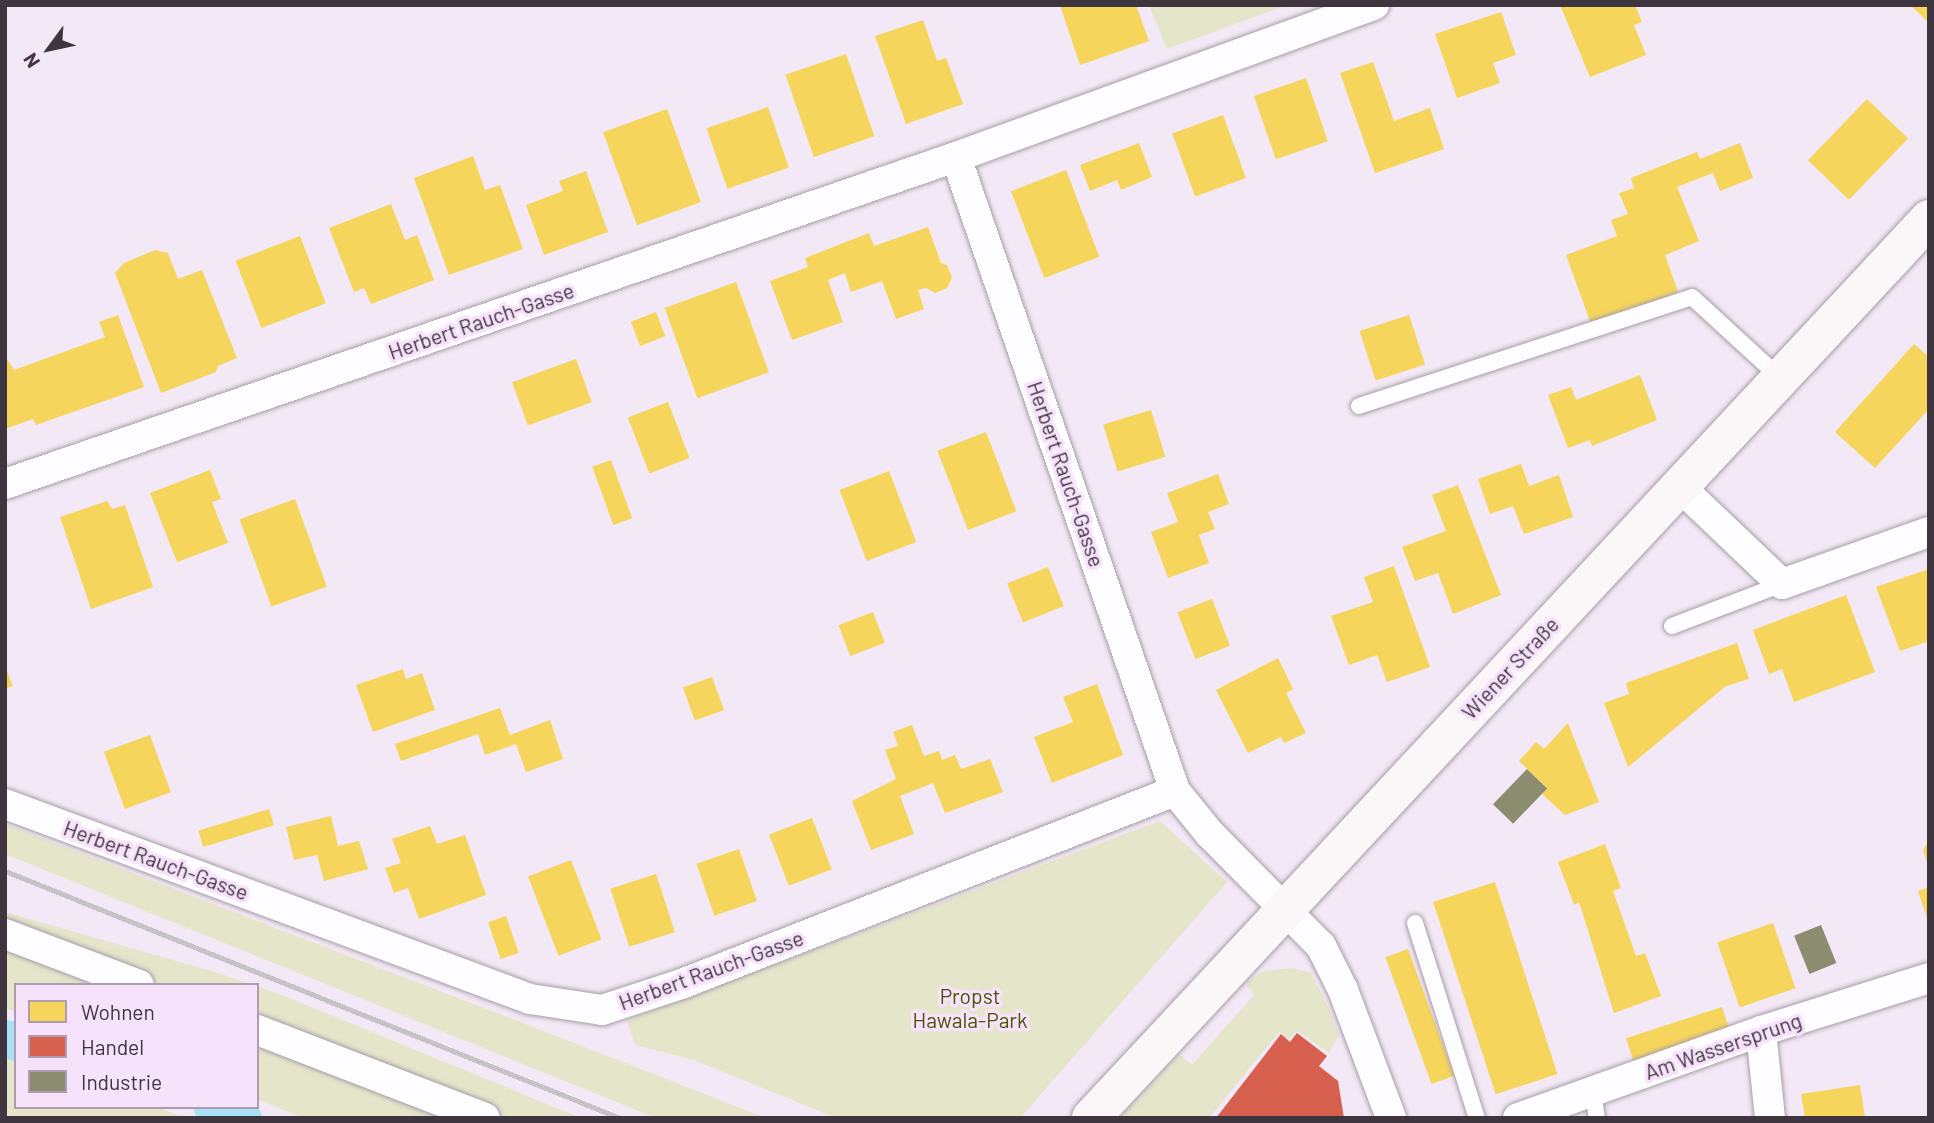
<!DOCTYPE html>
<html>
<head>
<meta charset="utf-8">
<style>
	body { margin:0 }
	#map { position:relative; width:1934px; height:1123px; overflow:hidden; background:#f3e8f5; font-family:Barlow,sans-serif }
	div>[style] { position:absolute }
	.green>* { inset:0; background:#e5e5ca }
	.homes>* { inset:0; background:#f6d55c; transform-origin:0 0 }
	.shops>* { inset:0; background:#d6604d }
	.industry>* { inset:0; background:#8c8c6e; transform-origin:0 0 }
	.canal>* { height:37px; margin:-18.5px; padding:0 18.5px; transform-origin:18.5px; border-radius:18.5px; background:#a9e2f4 }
	.roads { filter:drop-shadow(0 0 2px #a79ea8) drop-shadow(0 0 2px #a79ea8) }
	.service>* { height:16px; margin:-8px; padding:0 8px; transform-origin:8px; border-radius:8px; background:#fdfcfe }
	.minor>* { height:30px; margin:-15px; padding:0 15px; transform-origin:15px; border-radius:15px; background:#fdfcfe }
	.secondary>* { height:38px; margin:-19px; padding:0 19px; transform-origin:19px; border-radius:19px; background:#fbf6f8 }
	.rail>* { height:5px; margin:-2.5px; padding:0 2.5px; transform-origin:2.5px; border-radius:2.5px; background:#c6c3c6 }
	span { translate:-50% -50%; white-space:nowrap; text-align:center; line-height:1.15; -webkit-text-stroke:7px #f7e2fb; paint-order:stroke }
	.street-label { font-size:21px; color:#3e353f }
	.park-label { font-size:21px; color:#4c5200 }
	.frame { position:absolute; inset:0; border:7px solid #3e353f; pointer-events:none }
	.legend { position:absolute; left:14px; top:983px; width:245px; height:126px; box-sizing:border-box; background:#f7e2fb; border:2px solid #ad9db0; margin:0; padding:9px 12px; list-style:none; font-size:21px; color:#3e353f }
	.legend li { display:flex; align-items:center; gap:14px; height:35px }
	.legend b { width:35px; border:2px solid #ad9db0 }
	.north { position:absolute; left:14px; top:14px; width:70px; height:70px; -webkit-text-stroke:5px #f7e2fb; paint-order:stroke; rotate:237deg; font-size:19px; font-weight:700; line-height:28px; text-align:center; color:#3e353f }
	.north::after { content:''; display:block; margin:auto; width:24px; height:32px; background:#3e353f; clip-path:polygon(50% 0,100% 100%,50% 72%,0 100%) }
</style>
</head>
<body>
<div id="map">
	<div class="green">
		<div style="clip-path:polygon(1149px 5px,1287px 5px,1167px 49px)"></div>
		<div style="clip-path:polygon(1160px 821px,1227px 882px,1020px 1118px,836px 1118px,694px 1060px,635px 1045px,627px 1020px)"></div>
		<div style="clip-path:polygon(5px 824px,510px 1018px,766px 1118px,656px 1118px,5px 854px)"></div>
		<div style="clip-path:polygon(5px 912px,218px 973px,252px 985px,16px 985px,16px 1012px,5px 1008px)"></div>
		<div style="clip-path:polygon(1292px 968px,1311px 973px,1329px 1009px,1339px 1035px,1329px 1053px,1297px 1031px,1289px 1039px,1279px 1032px,1209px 1118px,1120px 1118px,1179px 1054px,1192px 1065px,1254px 995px,1245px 983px,1264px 971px)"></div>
		<div style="clip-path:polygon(257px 986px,284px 996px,581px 1118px,304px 1118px,257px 1099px)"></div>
		<div style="clip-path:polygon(5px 1057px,16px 1061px,16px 1107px,155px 1107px,187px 1118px,5px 1118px)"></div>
	</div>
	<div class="homes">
		<div style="clip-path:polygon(1060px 5px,1136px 5px,1149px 41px,1080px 65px)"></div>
		<div style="clip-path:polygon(1560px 5px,1635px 5px,1642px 22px,1634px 25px,1646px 55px,1590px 77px)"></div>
		<div style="clip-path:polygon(1910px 5px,1929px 5px,1929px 23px)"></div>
		<div style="clip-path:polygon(1501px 12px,1516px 55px,1493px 63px,1500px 83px,1457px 98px,1435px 34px)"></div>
		<div style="clip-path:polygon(923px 20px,937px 61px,946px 58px,963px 104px,906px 124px,875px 36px)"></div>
		<div style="left:846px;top:54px;width:87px;height:64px;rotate:71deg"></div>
		<div style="clip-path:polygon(1373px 62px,1394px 121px,1430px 108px,1444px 149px,1375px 173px,1340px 73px)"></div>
		<div style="left:1306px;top:78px;width:67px;height:55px;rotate:71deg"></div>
		<div style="left:1867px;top:99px;width:57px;height:85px;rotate:44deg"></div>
		<div style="left:768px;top:107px;width:64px;height:65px;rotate:71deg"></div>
		<div style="left:667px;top:109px;width:99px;height:68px;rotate:70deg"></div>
		<div style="left:1223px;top:115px;width:67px;height:54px;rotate:70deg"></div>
		<div style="clip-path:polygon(1139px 143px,1152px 177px,1121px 190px,1117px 180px,1090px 191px,1080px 165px)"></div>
		<div style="clip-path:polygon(1740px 143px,1753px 178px,1720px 191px,1713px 173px,1677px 187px,1699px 241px,1665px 255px,1678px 292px,1591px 324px,1566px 255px,1617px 236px,1611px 220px,1628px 214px,1619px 193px,1634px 188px,1631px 178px,1697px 152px,1700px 159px)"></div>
		<div style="clip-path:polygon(473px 156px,485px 190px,500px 185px,523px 249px,449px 275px,414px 178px)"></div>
		<div style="left:1066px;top:170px;width:93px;height:59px;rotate:69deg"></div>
		<div style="clip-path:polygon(586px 171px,608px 232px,544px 255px,526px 205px,563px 191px,559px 181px)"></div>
		<div style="clip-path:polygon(391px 204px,405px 240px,417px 235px,434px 280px,371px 304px,364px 288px,354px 292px,329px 228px)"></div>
		<div style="clip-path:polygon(928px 227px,941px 263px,947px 265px,952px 278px,947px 288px,935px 293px,926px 288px,918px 290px,924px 309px,896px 319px,882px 281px,851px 292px,845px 273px,828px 280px,843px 322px,792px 340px,770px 281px,808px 267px,805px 258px,869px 233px,874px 246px)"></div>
		<div style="left:300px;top:236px;width:72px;height:69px;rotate:69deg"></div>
		<div style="clip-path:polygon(155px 250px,168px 253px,178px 279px,202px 270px,237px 358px,218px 366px,216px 372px,161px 393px,115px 273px,124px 263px)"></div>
		<div style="left:736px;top:282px;width:96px;height:76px;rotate:70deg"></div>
		<div style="left:656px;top:312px;width:26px;height:27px;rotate:69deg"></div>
		<div style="clip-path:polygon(118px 315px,144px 387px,36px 425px,33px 419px,5px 429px,5px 356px,14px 370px,105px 337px,99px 322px)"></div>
		<div style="left:1409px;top:315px;width:52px;height:52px;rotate:72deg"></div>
		<div style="clip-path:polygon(1914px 344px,1929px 357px,1929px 409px,1875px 468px,1835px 432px)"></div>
		<div style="left:576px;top:359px;width:46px;height:68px;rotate:70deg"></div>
		<div style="clip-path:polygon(1640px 375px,1657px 420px,1592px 446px,1590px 440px,1568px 448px,1548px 395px,1571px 387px,1576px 400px)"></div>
		<div style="left:668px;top:402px;width:60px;height:43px;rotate:69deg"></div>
		<div style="left:1151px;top:410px;width:49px;height:50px;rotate:73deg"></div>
		<div style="left:986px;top:432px;width:85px;height:52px;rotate:69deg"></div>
		<div style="left:611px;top:460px;width:62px;height:20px;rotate:70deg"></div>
		<div style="clip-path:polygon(1521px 464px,1529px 486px,1559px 475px,1573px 517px,1524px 534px,1513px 506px,1490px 514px,1478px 479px)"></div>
		<div style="clip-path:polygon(210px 470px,221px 499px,212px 502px,228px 543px,177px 562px,150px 493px)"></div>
		<div style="left:889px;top:471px;width:76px;height:53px;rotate:69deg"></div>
		<div style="clip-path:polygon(1218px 474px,1229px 504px,1208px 512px,1215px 529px,1199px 535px,1209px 563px,1168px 578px,1151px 532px,1178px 522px,1167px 493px)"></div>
		<div style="clip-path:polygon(1458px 485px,1501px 595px,1453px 614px,1438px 573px,1415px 581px,1402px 547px,1446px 531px,1432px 495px)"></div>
		<div style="left:295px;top:499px;width:93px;height:59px;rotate:70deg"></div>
		<div style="clip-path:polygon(107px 501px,112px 509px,125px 505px,153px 587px,91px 609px,60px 517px)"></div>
		<div style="clip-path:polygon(1394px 566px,1430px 667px,1387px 682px,1377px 655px,1349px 665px,1331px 616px,1373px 602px,1364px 577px)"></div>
		<div style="left:1048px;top:567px;width:42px;height:44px;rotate:68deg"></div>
		<div style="clip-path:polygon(1929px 569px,1929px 641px,1900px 651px,1876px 587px)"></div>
		<div style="clip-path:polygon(1846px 595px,1875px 672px,1794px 702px,1782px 669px,1769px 674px,1753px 630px)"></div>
		<div style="left:1212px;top:599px;width:50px;height:37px;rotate:69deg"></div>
		<div style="left:873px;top:612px;width:33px;height:37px;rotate:69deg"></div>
		<div style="clip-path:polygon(1737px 643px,1749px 679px,1726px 686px,1628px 767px,1604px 703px,1629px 694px,1626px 683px)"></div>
		<div style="clip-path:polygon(1278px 658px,1293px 689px,1286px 693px,1306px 733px,1284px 743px,1281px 737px,1248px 753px,1216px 690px)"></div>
		<div style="clip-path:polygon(5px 666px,13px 686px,5px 689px)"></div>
		<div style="clip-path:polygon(403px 669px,406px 679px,422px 673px,435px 710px,373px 732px,356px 685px)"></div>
		<div style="left:712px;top:677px;width:35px;height:31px;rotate:70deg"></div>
		<div style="clip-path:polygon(1097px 684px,1123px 755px,1052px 783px,1034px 737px,1073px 722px,1063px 697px)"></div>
		<div style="clip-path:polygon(500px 708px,510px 735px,550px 720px,563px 759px,526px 772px,516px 744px,485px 755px,478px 734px,401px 761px,395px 744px)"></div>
		<div style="clip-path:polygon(1568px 723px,1599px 802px,1565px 815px,1542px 794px,1547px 788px,1519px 761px,1536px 742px,1544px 749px)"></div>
		<div style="clip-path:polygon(912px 725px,924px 756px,939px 751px,942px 760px,955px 755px,961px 769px,990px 759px,1003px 792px,945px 813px,933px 783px,900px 796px,914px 834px,871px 850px,852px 801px,896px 779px,885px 750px,898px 746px,893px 732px)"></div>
		<div style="left:150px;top:735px;width:61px;height:49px;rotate:70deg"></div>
		<div style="left:269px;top:809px;width:17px;height:74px;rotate:73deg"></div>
		<div style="clip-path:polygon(331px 816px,338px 846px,359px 841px,368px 869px,324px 881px,317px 855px,294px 860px,286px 827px)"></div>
		<div style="left:812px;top:818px;width:55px;height:46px;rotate:69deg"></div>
		<div style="clip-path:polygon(430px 826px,437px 844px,465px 835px,486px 895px,419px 919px,408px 888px,394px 893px,385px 868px,401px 863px,392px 839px)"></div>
		<div style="clip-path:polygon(1929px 839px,1929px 865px,1928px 865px,1923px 851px)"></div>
		<div style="clip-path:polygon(1605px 844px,1621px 888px,1613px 891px,1636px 956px,1645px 953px,1661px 996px,1614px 1013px,1579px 902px,1574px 905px,1558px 862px)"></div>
		<div style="left:739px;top:849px;width:55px;height:45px;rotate:71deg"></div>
		<div style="left:571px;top:860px;width:85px;height:46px;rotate:69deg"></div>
		<div style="left:656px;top:874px;width:61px;height:48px;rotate:72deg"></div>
		<div style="left:1495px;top:882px;width:202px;height:65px;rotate:72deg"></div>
		<div style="clip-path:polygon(1929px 887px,1929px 921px,1928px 921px,1918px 891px)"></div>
		<div style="left:506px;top:916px;width:39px;height:19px;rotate:71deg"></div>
		<div style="left:1773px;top:923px;width:69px;height:59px;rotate:71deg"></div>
		<div style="left:1408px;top:949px;width:135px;height:24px;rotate:70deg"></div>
		<div style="left:1722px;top:1007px;width:28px;height:101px;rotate:72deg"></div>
		<div style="clip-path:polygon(1860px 1085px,1865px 1118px,1805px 1118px,1801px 1094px)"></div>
	</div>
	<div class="shops">
		<div style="clip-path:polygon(1297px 1033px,1327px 1056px,1319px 1066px,1338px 1081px,1344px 1118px,1216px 1118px,1281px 1034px,1290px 1042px)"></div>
	</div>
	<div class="industry">
		<div style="left:1527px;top:769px;width:28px;height:49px;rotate:44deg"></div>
		<div style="left:1821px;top:925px;width:41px;height:29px;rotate:68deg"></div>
	</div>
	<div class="canal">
		<div style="left:5px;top:1038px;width:12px;rotate:20deg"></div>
		<div style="left:212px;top:1107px;width:33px;rotate:20deg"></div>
	</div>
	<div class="roads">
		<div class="service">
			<div style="left:1359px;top:406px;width:350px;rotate:-18.1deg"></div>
			<div style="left:1692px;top:297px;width:120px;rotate:42.6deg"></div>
			<div style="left:1672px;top:626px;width:118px;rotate:-20.9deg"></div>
			<div style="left:1415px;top:923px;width:205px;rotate:72.4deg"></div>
			<div style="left:1593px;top:1091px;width:27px;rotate:82deg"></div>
		</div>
		<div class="minor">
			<div style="left:956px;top:157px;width:671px;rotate:70.94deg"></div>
			<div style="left:1175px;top:791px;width:55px;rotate:50.9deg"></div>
			<div style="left:1210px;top:834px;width:158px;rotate:45.3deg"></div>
			<div style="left:1321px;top:946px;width:49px;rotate:63.4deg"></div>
			<div style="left:1343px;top:990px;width:137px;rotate:69.4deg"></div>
			<div style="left:5px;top:484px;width:1006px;rotate:-18.98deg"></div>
			<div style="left:956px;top:157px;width:445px;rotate:-20deg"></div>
			<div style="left:1679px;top:486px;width:142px;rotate:43.6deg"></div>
			<div style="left:1782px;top:584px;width:156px;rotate:-19.5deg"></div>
			<div style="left:5px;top:804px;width:560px;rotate:20.38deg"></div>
			<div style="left:530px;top:999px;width:73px;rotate:8.7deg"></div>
			<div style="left:602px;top:1010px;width:86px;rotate:-18.2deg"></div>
			<div style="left:684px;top:983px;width:527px;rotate:-21.36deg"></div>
			<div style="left:5px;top:934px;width:143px;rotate:20.8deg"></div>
			<div style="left:257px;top:1030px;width:244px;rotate:21.1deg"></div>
			<div style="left:1761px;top:1031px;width:87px;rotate:84.1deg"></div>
			<div style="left:1518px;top:1118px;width:258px;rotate:-19.7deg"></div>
			<div style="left:1761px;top:1031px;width:176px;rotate:-17.5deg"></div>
		</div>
		<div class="secondary">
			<div style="left:1091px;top:1118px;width:1229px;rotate:-47.01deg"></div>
		</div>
	</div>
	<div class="rail">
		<div style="left:5px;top:871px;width:663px;rotate:21.88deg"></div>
	</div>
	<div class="street-label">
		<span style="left:481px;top:321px;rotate:-19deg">Herbert Rauch-Gasse</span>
		<span style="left:1066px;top:474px;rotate:71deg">Herbert Rauch-Gasse</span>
		<span style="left:1510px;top:668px;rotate:-47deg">Wiener Straße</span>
		<span style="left:156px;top:860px;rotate:20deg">Herbert Rauch-Gasse</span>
		<span style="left:711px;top:970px;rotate:-20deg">Herbert Rauch-Gasse</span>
		<span style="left:1723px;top:1046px;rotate:-19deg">Am Wassersprung</span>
	</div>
	<div class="park-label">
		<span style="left:970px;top:1008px">Propst<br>Hawala-Park</span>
	</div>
	<div class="frame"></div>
	<ul class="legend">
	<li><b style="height:19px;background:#f6d55c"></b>Wohnen</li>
	<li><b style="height:19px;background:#d6604d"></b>Handel</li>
	<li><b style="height:19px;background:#8c8c6e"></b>Industrie</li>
	</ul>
	<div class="north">N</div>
</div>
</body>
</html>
